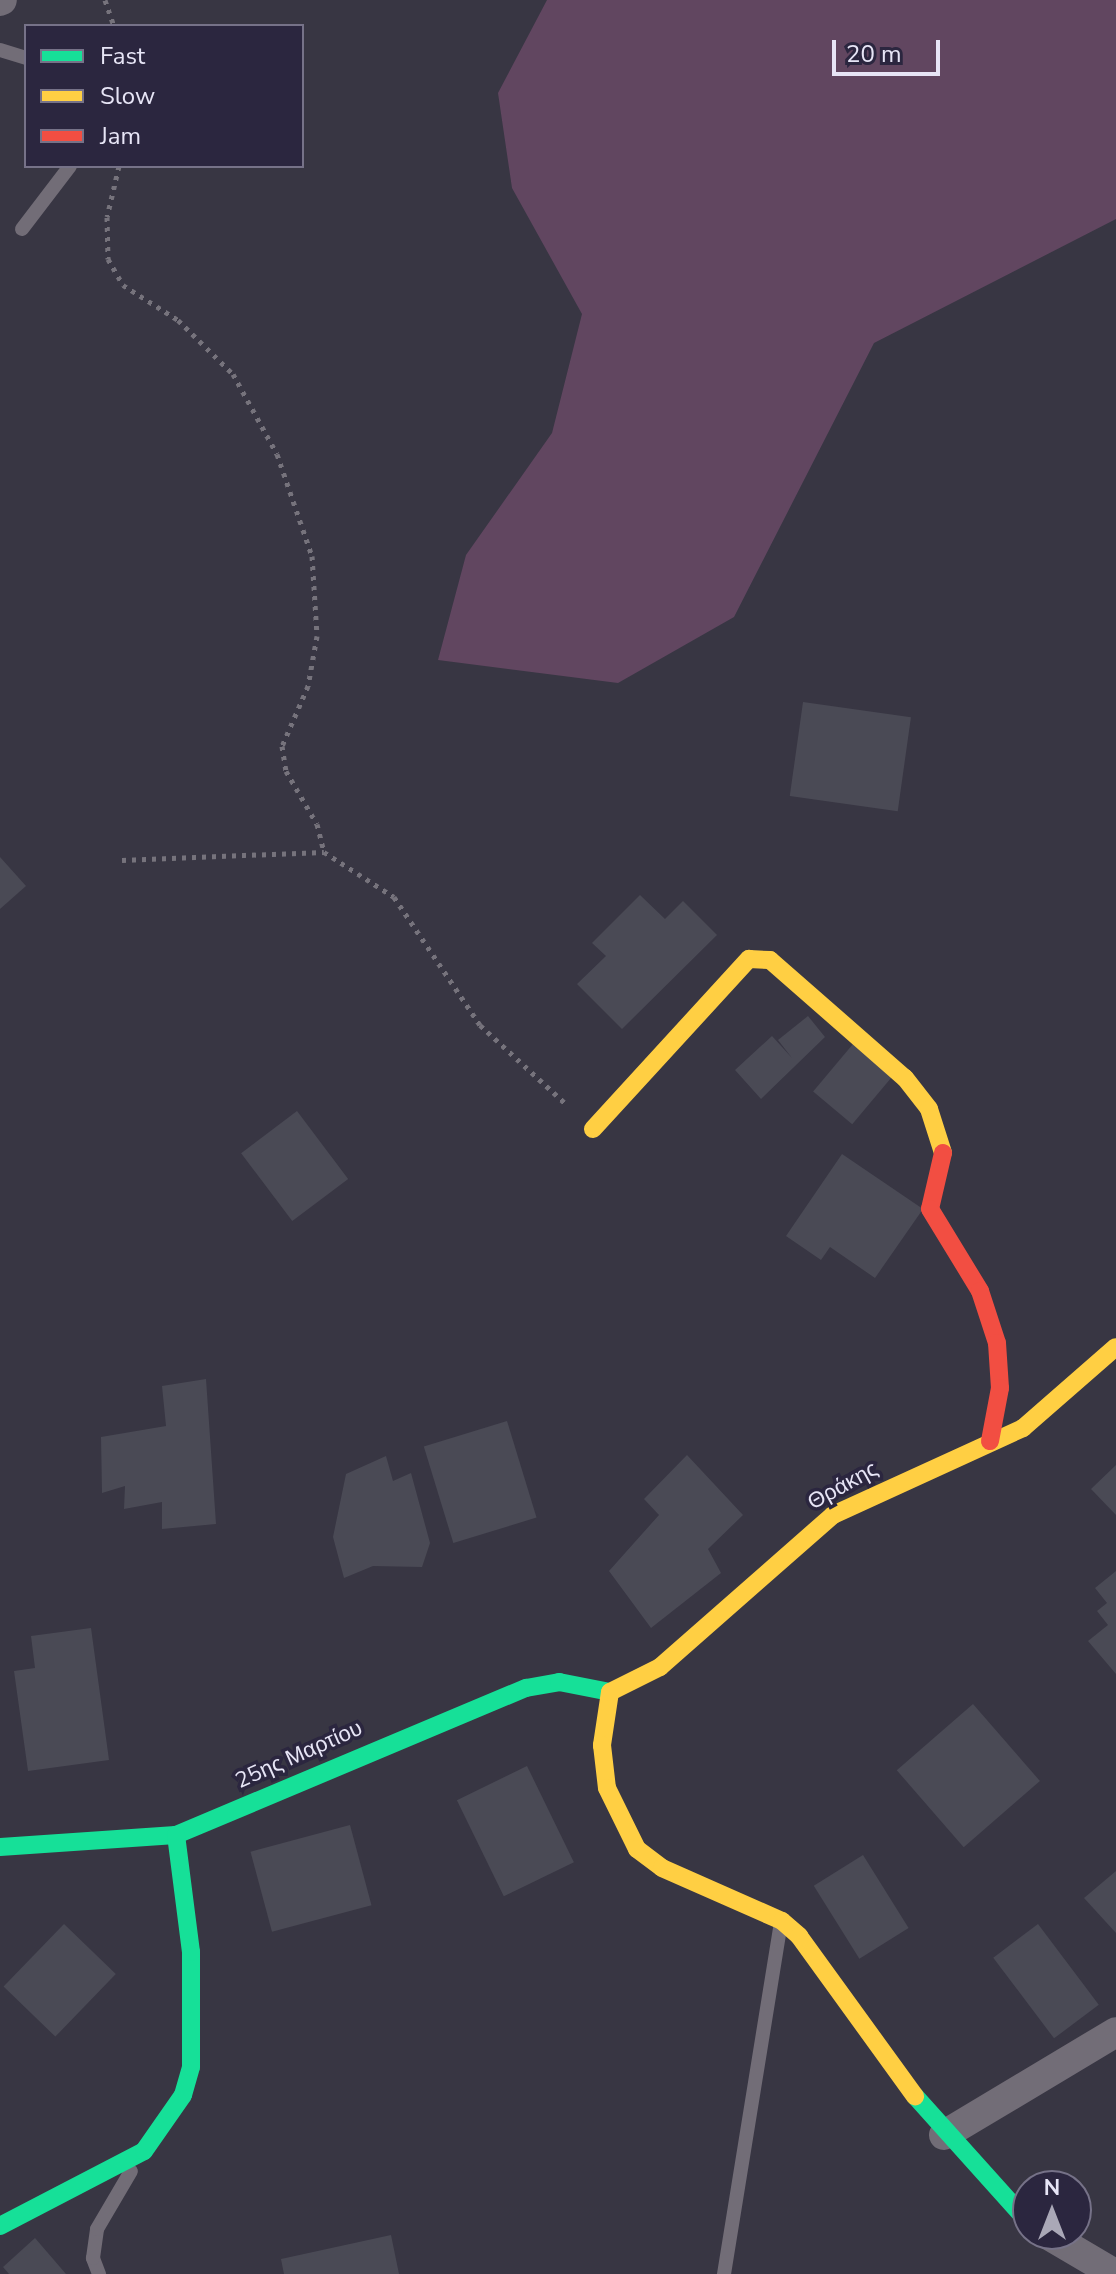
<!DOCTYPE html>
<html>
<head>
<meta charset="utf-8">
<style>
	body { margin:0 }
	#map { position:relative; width:1116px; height:2274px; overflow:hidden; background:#383643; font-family:"Nunito Sans",sans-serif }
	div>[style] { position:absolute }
	.green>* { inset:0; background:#614660 }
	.building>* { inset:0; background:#4a4a55; transform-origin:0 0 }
	.path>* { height:5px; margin-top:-2.5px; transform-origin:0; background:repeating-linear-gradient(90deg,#76737c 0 4px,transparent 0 10px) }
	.lane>* { height:14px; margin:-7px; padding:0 7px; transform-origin:7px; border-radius:7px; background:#726d77 }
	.street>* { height:30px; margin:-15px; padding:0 15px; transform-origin:15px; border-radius:15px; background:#726d77 }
	.fast>* { height:18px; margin:-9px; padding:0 9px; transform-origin:9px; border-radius:9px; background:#16e098 }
	.slow>* { height:18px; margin:-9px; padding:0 9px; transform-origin:9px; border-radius:9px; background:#ffcf43 }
	.jam>* { height:18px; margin:-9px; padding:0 9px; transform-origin:9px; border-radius:9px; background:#f24e42 }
	span { translate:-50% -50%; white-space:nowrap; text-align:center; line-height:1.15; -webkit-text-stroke:7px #2b263f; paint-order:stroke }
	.street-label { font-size:22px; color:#e7e5f6 }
	.legend { position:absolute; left:24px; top:24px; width:280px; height:144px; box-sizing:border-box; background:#2b263f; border:2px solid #767288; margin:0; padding:10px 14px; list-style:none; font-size:24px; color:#e7e5f6 }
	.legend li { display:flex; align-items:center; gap:16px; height:40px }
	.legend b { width:40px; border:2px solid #767288 }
	.north { position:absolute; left:1012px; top:2170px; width:80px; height:80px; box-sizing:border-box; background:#2b263f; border:2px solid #767288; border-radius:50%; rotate:0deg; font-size:22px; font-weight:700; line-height:32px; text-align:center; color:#e7e5f6 }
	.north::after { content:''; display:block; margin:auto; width:28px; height:36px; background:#aaa8b7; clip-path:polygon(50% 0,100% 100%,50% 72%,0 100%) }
	.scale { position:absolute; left:832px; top:40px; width:108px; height:36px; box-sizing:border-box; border:4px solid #e7e5f6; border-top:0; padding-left:10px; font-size:24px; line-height:28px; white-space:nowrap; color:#e7e5f6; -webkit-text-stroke:6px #2b263f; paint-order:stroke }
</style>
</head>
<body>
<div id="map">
	<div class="green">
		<div style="clip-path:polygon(547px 0,1116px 0,1116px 219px,874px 343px,734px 617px,618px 683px,438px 660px,466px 555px,552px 433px,582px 314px,512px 188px,498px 93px)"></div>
	</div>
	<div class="building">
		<div style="left:803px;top:702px;width:109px;height:95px;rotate:8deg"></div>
		<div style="clip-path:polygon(0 857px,26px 886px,0 909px)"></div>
		<div style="clip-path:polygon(640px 895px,665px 919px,683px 901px,717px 935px,622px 1029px,577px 984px,606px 956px,592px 943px)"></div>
		<div style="clip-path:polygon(808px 1016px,825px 1037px,761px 1099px,735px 1070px,772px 1036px,792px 1058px,778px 1040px)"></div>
		<div style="left:853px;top:1044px;width:51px;height:62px;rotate:40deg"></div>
		<div style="left:297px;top:1111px;width:85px;height:70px;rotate:53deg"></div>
		<div style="clip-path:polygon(842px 1154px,923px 1209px,875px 1278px,830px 1247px,821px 1260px,786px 1236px)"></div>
		<div style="clip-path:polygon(206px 1379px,216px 1524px,162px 1529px,162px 1502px,124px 1509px,125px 1486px,102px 1493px,101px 1437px,166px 1426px,162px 1386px)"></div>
		<div style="left:507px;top:1421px;width:101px;height:87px;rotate:73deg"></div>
		<div style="clip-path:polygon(687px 1455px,743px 1515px,708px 1549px,721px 1573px,651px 1628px,609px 1571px,659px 1515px,644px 1499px)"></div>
		<div style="clip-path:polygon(386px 1456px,393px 1481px,411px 1473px,430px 1543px,422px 1567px,373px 1566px,344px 1578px,333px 1537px,346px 1474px)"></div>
		<div style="clip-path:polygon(1116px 1465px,1116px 1515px,1091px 1489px)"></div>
		<div style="clip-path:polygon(1116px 1571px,1116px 1674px,1088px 1641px,1108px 1625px,1097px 1611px,1107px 1603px,1095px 1588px)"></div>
		<div style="clip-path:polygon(91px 1628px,109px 1760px,28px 1771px,14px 1671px,35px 1668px,31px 1636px)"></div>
		<div style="left:973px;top:1704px;width:102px;height:101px;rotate:49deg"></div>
		<div style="left:527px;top:1766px;width:107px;height:78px;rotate:64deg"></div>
		<div style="left:350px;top:1825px;width:83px;height:103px;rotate:75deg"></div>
		<div style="left:863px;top:1855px;width:86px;height:58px;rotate:58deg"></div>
		<div style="clip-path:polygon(1116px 1871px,1116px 1933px,1084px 1898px)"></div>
		<div style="left:64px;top:1924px;width:72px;height:87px;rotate:44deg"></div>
		<div style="left:1038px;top:1924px;width:101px;height:56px;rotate:53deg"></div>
		<div style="clip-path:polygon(391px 2235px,399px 2274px,284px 2274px,281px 2259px)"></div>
		<div style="clip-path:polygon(35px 2238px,66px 2274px,9px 2274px,3px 2267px)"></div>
	</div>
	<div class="path">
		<div style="left:105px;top:0;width:28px;rotate:71deg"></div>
		<div style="left:119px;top:166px;width:52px;rotate:103.2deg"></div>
		<div style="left:107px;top:217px;width:42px;rotate:88.6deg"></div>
		<div style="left:108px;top:259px;width:30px;rotate:60deg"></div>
		<div style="left:123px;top:285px;width:65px;rotate:32.5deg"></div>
		<div style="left:178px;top:320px;width:77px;rotate:44.5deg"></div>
		<div style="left:233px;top:374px;width:91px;rotate:61.2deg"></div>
		<div style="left:277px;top:454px;width:108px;rotate:71.1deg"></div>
		<div style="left:312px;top:556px;width:80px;rotate:86.4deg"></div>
		<div style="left:317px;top:636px;width:51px;rotate:100.2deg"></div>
		<div style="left:308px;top:686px;width:65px;rotate:113.4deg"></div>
		<div style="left:282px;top:746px;width:25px;rotate:81deg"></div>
		<div style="left:286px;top:771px;width:61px;rotate:59.7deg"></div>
		<div style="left:317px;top:824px;width:29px;rotate:76deg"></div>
		<div style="left:122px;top:860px;width:202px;rotate:-2.3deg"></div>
		<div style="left:324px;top:852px;width:83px;rotate:32.7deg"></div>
		<div style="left:394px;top:897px;width:154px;rotate:56.1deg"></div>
		<div style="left:480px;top:1025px;width:117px;rotate:42.6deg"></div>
	</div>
	<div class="lane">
		<div style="left:0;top:50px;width:27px;rotate:17deg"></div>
		<div style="left:22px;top:229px;width:79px;rotate:-52.7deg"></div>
		<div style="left:99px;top:2274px;width:17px;rotate:-111deg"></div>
		<div style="left:93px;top:2258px;width:29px;rotate:-82deg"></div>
		<div style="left:97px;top:2229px;width:67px;rotate:-59.6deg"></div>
		<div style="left:724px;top:2274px;width:350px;rotate:-80.8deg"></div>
	</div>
	<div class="street">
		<div style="left:0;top:1px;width:2px;rotate:-27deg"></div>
		<div style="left:944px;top:2135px;width:200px;rotate:-30.9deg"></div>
		<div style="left:1047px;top:2234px;width:79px;rotate:30.5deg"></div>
	</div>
	<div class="fast">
		<div style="left:0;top:1847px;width:176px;rotate:-3.9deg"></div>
		<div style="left:176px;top:1835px;width:380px;rotate:-22.8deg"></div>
		<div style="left:526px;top:1688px;width:34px;rotate:-10deg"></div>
		<div style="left:559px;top:1682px;width:52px;rotate:11.1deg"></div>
		<div style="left:915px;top:2096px;width:169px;rotate:48.1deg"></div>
		<div style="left:0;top:2226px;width:162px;rotate:-27.5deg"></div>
		<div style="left:144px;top:2151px;width:68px;rotate:-55.1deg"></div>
		<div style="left:183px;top:2095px;width:29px;rotate:-74deg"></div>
		<div style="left:191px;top:2067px;width:115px;rotate:-90deg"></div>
		<div style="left:191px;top:1952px;width:118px;rotate:-97.3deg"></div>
	</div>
	<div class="slow">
		<div style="left:593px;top:1129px;width:231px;rotate:-47.5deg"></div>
		<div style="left:749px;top:959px;width:21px;rotate:3deg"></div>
		<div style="left:770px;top:960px;width:179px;rotate:41.2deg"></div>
		<div style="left:905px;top:1078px;width:39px;rotate:52deg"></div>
		<div style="left:929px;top:1109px;width:46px;rotate:72.3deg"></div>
		<div style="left:610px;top:1692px;width:54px;rotate:98.6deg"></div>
		<div style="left:602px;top:1745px;width:43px;rotate:83.4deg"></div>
		<div style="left:607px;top:1788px;width:68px;rotate:63.8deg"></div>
		<div style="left:637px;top:1849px;width:31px;rotate:37deg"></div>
		<div style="left:662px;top:1868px;width:131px;rotate:23.8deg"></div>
		<div style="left:782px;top:1921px;width:23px;rotate:41deg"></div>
		<div style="left:799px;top:1936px;width:198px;rotate:54.1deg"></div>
		<div style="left:610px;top:1692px;width:56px;rotate:-26.6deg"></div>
		<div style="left:660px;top:1667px;width:230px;rotate:-41.3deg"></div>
		<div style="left:833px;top:1515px;width:209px;rotate:-24.6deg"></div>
		<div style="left:1023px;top:1428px;width:123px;rotate:-41.1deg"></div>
	</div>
	<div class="jam">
		<div style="left:943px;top:1153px;width:57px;rotate:103.1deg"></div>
		<div style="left:930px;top:1209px;width:96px;rotate:58.6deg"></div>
		<div style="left:980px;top:1291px;width:55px;rotate:71.9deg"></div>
		<div style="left:997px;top:1343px;width:45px;rotate:86.2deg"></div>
		<div style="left:1000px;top:1388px;width:54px;rotate:100.7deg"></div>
	</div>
	<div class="street-label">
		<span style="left:843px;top:1486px;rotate:-29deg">Θράκης</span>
		<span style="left:299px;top:1755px;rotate:-24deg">25ης Μαρτίου</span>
	</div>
	<ul class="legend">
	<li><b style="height:10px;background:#16e098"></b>Fast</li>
	<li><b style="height:10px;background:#ffcf43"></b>Slow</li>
	<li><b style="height:10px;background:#f24e42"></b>Jam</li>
	</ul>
	<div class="north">N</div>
	<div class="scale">20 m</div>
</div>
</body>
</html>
